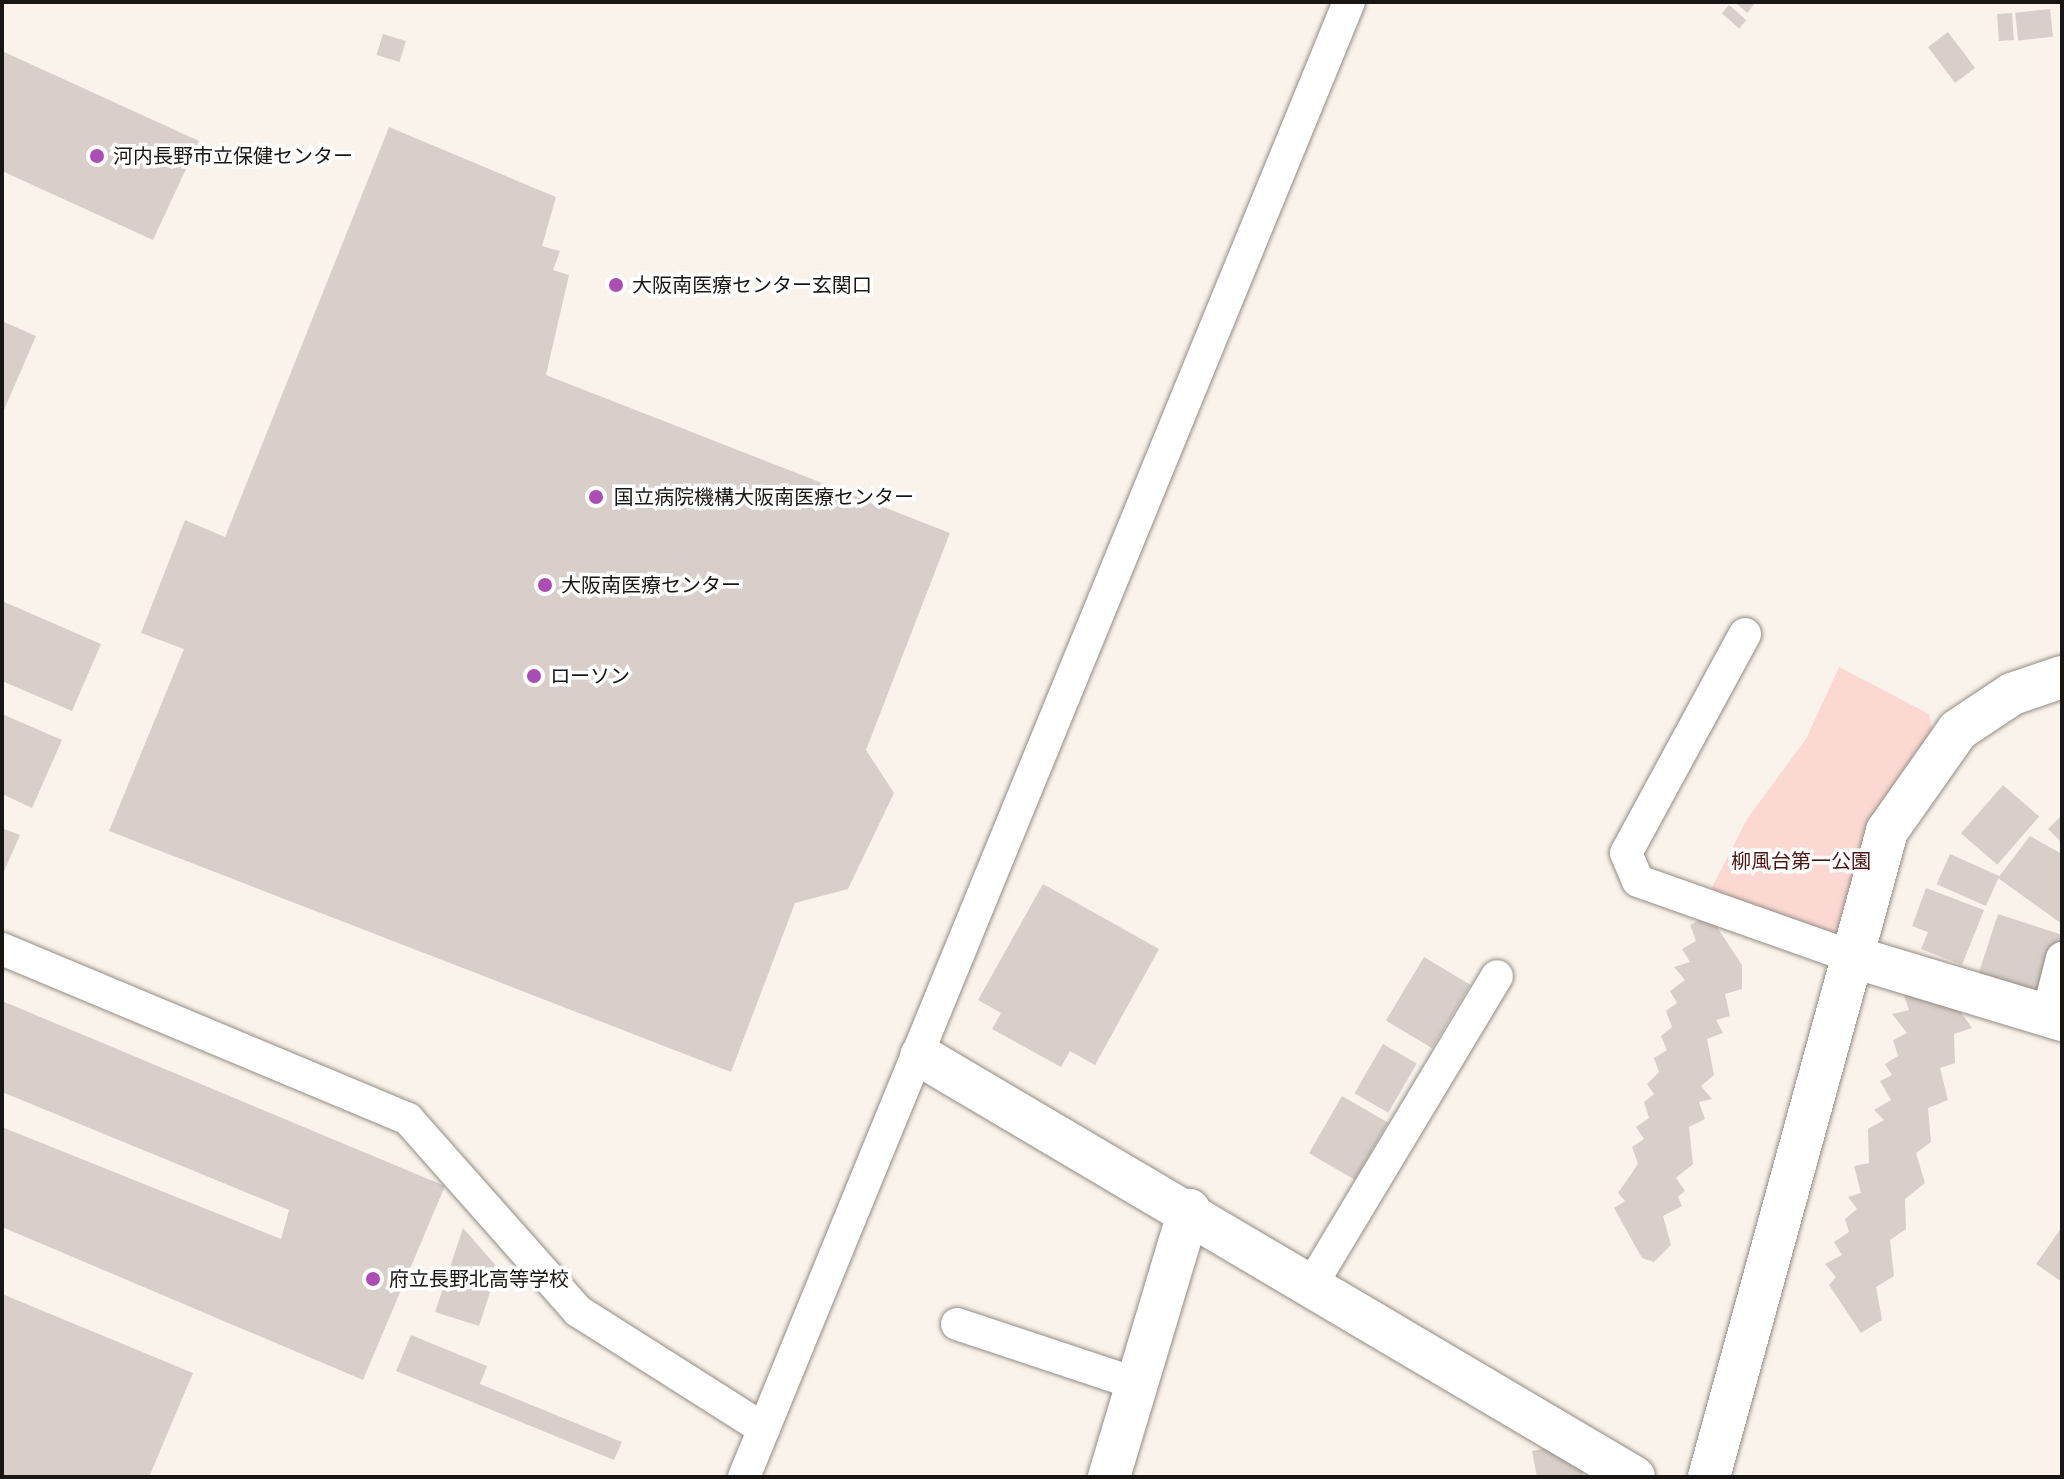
<!DOCTYPE html>
<html>
<head>
<meta charset="utf-8">
<style>
	body { margin:0 }
	#map { position:relative; width:2064px; height:1479px; overflow:hidden; background:#faf3eb; font-family:Signika,"Noto Sans JP",sans-serif }
	div>[style] { position:absolute }
	.green>* { inset:0; background:#fbd8d2 }
	.building>* { inset:0; background:#d8cfca; transform-origin:0 0 }
	.roads { filter:drop-shadow(0 0 2px #928c85) drop-shadow(0 0 2px #928c85) }
	.minor>* { height:32px; margin:-16px; padding:0 16px; transform-origin:16px; border-radius:16px; background:#fff }
	.tertiary>* { height:42px; margin:-21px; padding:0 21px; transform-origin:21px; border-radius:21px; background:#fff }
	.dots>* { width:22px; height:22px; translate:-50% -50%; box-sizing:border-box; border:4px solid #fff; border-radius:50% }
	span { translate:-50% -50%; white-space:nowrap; text-align:center; line-height:1.15; -webkit-text-stroke:7px #fff; paint-order:stroke }
	.poi-label { font-size:20px; color:#181512 }
	.left { translate:0 -50%; text-align:left }
	.park-label { font-size:20px; color:#4d1612 }
	.frame { position:absolute; inset:0; border:4px solid #181512; pointer-events:none }
</style>
</head>
<body>
<div id="map">
	<div class="green">
		<div style="clip-path:polygon(1839px 667px,1929px 714px,1936px 744px,1846px 951px,1705px 901px,1747px 819px,1806px 739px)"></div>
	</div>
	<div class="building">
		<div style="clip-path:polygon(1735px 2px,1756px 2px,1747px 13px)"></div>
		<div style="left:1729px;top:5px;width:23px;height:11px;rotate:41deg"></div>
		<div style="left:2050px;top:9px;width:28px;height:35px;rotate:84deg"></div>
		<div style="left:2012px;top:13px;width:27px;height:15px;rotate:86deg"></div>
		<div style="left:1948px;top:32px;width:45px;height:25px;rotate:53deg"></div>
		<div style="left:383px;top:34px;width:24px;height:22px;rotate:17deg"></div>
		<div style="clip-path:polygon(2px 51px,199px 141px,153px 240px,2px 171px)"></div>
		<div style="clip-path:polygon(389px 127px,556px 197px,542px 246px,560px 251px,553px 270px,569px 275px,546px 375px,950px 533px,866px 750px,894px 793px,848px 889px,795px 903px,731px 1072px,109px 831px,184px 649px,141px 633px,185px 520px,225px 537px)"></div>
		<div style="clip-path:polygon(2px 321px,36px 336px,4px 410px,2px 409px)"></div>
		<div style="clip-path:polygon(2px 601px,101px 644px,72px 711px,2px 681px)"></div>
		<div style="clip-path:polygon(2px 714px,62px 740px,32px 808px,2px 794px)"></div>
		<div style="left:2003px;top:785px;width:48px;height:64px;rotate:41deg"></div>
		<div style="clip-path:polygon(2062px 815px,2062px 843px,2048px 829px)"></div>
		<div style="clip-path:polygon(2px 828px,20px 835px,2px 876px)"></div>
		<div style="clip-path:polygon(2030px 836px,2062px 854px,2062px 924px,1998px 878px)"></div>
		<div style="left:1950px;top:854px;width:54px;height:33px;rotate:24deg"></div>
		<div style="clip-path:polygon(1043px 884px,1159px 949px,1095px 1065px,1070px 1051px,1061px 1067px,992px 1029px,1001px 1013px,978px 1000px)"></div>
		<div style="clip-path:polygon(1926px 888px,1984px 910px,1962px 965px,1921px 949px,1928px 932px,1912px 926px)"></div>
		<div style="left:1998px;top:914px;width:67px;height:65px;rotate:18deg"></div>
		<div style="clip-path:polygon(1709px 915px,1742px 965px,1742px 989px,1725px 994px,1730px 1016px,1716px 1020px,1723px 1033px,1707px 1039px,1714px 1075px,1701px 1086px,1712px 1099px,1699px 1102px,1705px 1119px,1689px 1127px,1693px 1164px,1676px 1178px,1685px 1191px,1678px 1197px,1682px 1206px,1663px 1216px,1671px 1245px,1654px 1262px,1642px 1258px,1614px 1208px,1625px 1201px,1618px 1193px,1638px 1164px,1632px 1147px,1644px 1139px,1636px 1127px,1649px 1118px,1644px 1102px,1654px 1094px,1647px 1084px,1659px 1072px,1654px 1058px,1667px 1050px,1661px 1036px,1672px 1027px,1666px 1011px,1677px 1003px,1670px 991px,1685px 980px,1674px 967px,1690px 962px,1682px 949px,1696px 941px,1690px 925px)"></div>
		<div style="left:1424px;top:957px;width:54px;height:74px;rotate:31deg"></div>
		<div style="clip-path:polygon(1919px 985px,1936px 1005px,1950px 997px,1972px 1028px,1954px 1034px,1955px 1063px,1940px 1068px,1948px 1100px,1928px 1108px,1931px 1142px,1916px 1153px,1925px 1183px,1905px 1199px,1906px 1229px,1890px 1240px,1894px 1276px,1876px 1287px,1882px 1320px,1861px 1333px,1829px 1285px,1836px 1277px,1825px 1264px,1842px 1255px,1834px 1242px,1849px 1232px,1845px 1219px,1857px 1209px,1848px 1197px,1861px 1193px,1854px 1166px,1869px 1163px,1868px 1129px,1884px 1120px,1874px 1110px,1891px 1100px,1880px 1081px,1892px 1075px,1885px 1064px,1898px 1056px,1893px 1040px,1907px 1033px,1892px 1014px,1909px 1010px,1903px 993px)"></div>
		<div style="clip-path:polygon(2px 1001px,445px 1186px,363px 1380px,2px 1227px,2px 1127px,281px 1239px,289px 1210px,2px 1092px)"></div>
		<div style="left:1383px;top:1044px;width:39px;height:57px;rotate:30deg"></div>
		<div style="left:1342px;top:1096px;width:53px;height:66px;rotate:30deg"></div>
		<div style="clip-path:polygon(2062px 1227px,2062px 1282px,2036px 1264px)"></div>
		<div style="clip-path:polygon(463px 1228px,498px 1268px,479px 1326px,435px 1312px)"></div>
		<div style="clip-path:polygon(2px 1294px,193px 1373px,149px 1477px,2px 1477px)"></div>
		<div style="clip-path:polygon(411px 1335px,487px 1366px,480px 1384px,622px 1442px,614px 1460px,396px 1371px)"></div>
		<div style="clip-path:polygon(1558px 1446px,1584px 1468px,1582px 1477px,1537px 1477px,1532px 1451px)"></div>
	</div>
	<div class="roads">
		<div class="minor">
			<div style="left:1745px;top:634px;width:249px;rotate:118.5deg"></div>
			<div style="left:1626px;top:853px;width:30px;rotate:67deg"></div>
			<div style="left:1638px;top:881px;width:225px;rotate:19.5deg"></div>
			<div style="left:2px;top:949px;width:440px;rotate:22.7deg"></div>
			<div style="left:408px;top:1119px;width:256px;rotate:48.5deg"></div>
			<div style="left:578px;top:1311px;width:220px;rotate:32.4deg"></div>
			<div style="left:2047px;top:1017px;width:61px;rotate:-75.7deg"></div>
			<div style="left:1312px;top:1284px;width:359px;rotate:-59deg"></div>
			<div style="left:957px;top:1324px;width:190px;rotate:18.4deg"></div>
			<div style="left:744px;top:1477px;width:1594px;rotate:-67.7deg"></div>
		</div>
		<div class="tertiary">
			<div style="left:1850px;top:956px;width:221px;rotate:16.8deg"></div>
			<div style="left:921px;top:1056px;width:828px;rotate:30.56deg"></div>
			<div style="left:1109px;top:1477px;width:279px;rotate:-73.3deg"></div>
			<div style="left:1709px;top:1477px;width:670px;rotate:-74.59deg"></div>
			<div style="left:1887px;top:831px;width:123px;rotate:-54.9deg"></div>
			<div style="left:1958px;top:730px;width:65px;rotate:-33.7deg"></div>
			<div style="left:2012px;top:694px;width:53px;rotate:-18.8deg"></div>
		</div>
	</div>
	<div class="dots">
		<div style="left:97px;top:156px;background:#ac4db6"></div>
		<div style="left:616px;top:285px;background:#ac4db6"></div>
		<div style="left:596px;top:497px;background:#ac4db6"></div>
		<div style="left:545px;top:585px;background:#ac4db6"></div>
		<div style="left:534px;top:676px;background:#ac4db6"></div>
		<div style="left:373px;top:1279px;background:#ac4db6"></div>
	</div>
	<div class="poi-label">
		<span class="left" style="left:113px;top:156px">河内長野市立保健センター</span>
		<span class="left" style="left:632px;top:285px">大阪南医療センター玄関口</span>
		<span class="left" style="left:614px;top:497px">国立病院機構大阪南医療センター</span>
		<span class="left" style="left:561px;top:585px">大阪南医療センター</span>
		<span class="left" style="left:550px;top:676px">ローソン</span>
		<span class="left" style="left:389px;top:1279px">府立長野北高等学校</span>
	</div>
	<div class="park-label">
		<span style="left:1801px;top:861px">柳風台第一公園</span>
	</div>
	<div class="frame"></div>
</div>
</body>
</html>
